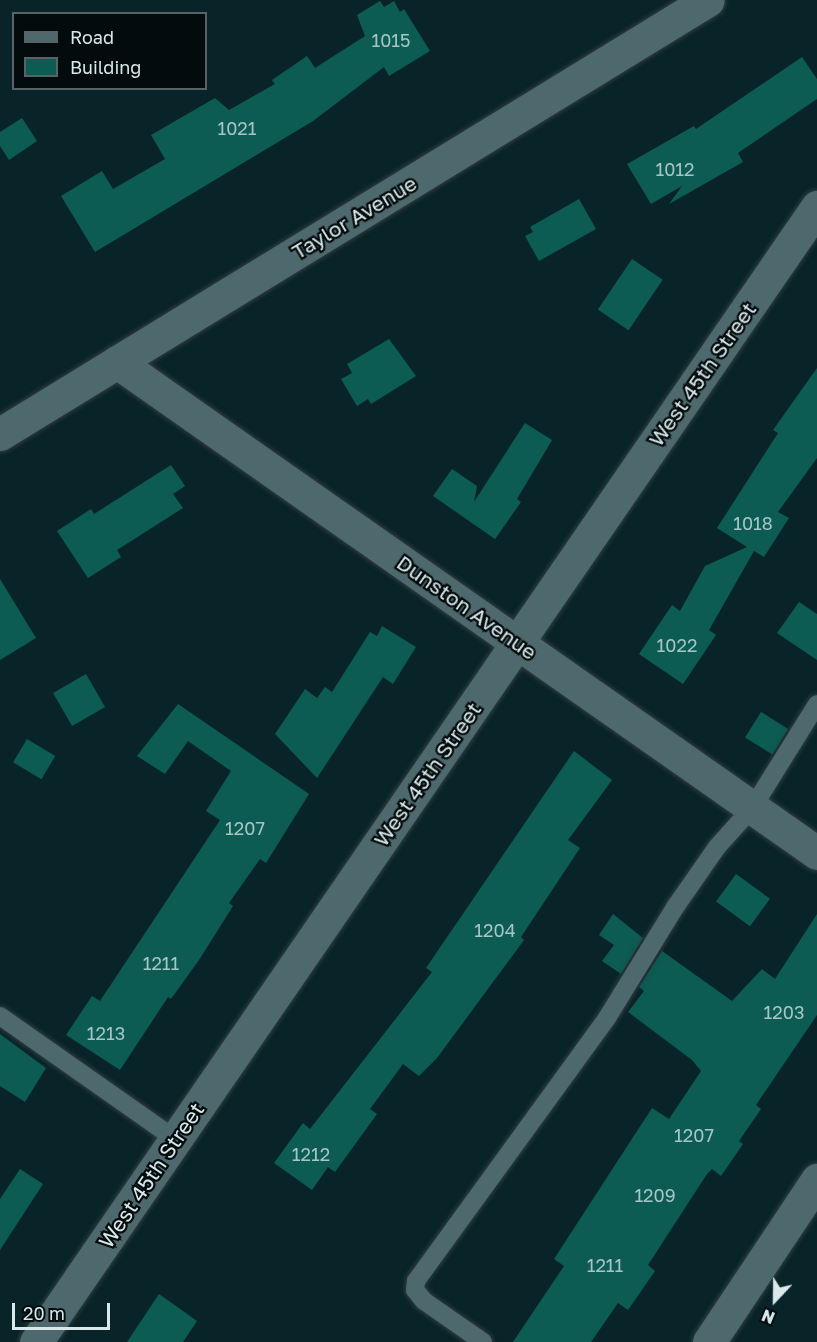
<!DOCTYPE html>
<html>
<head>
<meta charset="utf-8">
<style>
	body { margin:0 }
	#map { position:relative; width:817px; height:1342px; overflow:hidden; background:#092428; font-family:"Golos Text",sans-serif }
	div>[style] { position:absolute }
	.building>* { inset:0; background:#0c5c53; transform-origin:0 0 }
	.roads { filter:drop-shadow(0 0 2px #303d40) drop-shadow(0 0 2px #303d40) }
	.service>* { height:18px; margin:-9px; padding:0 9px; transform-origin:9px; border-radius:9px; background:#4e696d }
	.minor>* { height:33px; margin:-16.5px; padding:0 16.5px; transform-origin:16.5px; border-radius:16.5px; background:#4e696d }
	span { translate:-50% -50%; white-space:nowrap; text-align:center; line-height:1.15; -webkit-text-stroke:4.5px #030b0d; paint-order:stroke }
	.number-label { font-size:18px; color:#a6c5c4 }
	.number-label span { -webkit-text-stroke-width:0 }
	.street-label { font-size:21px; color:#d9e8ea }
	.legend { position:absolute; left:12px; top:12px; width:195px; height:78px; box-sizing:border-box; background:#030b0d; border:2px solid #596365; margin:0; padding:8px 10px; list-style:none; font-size:18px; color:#d9e8ea }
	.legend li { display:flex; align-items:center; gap:12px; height:30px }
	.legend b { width:30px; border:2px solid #596365 }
	.north { position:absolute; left:745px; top:1270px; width:60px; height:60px; -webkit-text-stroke:4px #030b0d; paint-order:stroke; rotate:202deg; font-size:16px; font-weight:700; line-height:24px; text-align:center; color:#d9e8ea }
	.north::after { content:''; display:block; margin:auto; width:21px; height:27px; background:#d9e8ea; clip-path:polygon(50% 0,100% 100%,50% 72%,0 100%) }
	.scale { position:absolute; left:12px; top:1303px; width:98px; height:27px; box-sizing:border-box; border:3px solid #d9e8ea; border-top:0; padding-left:8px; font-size:18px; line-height:21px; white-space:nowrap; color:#d9e8ea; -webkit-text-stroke:4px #030b0d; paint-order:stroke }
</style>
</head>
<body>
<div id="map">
	<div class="building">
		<div style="clip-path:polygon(380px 1px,384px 7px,394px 1px,400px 12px,404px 9px,430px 51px,389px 76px,384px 67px,313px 121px,95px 252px,61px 196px,102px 171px,113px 189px,165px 159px,151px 135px,215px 98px,229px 110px,275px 84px,272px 80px,307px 56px,315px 68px,365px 36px,357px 15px)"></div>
		<div style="clip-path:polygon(802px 57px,817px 79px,817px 99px,738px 153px,743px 162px,669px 204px,682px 186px,651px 204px,627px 164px,694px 126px,696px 129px)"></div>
		<div style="clip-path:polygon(22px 118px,37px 141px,9px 160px,0 146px,0 132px)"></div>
		<div style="clip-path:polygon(579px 199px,596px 229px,539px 261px,525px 236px,533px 232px,530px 227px)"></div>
		<div style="left:632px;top:259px;width:37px;height:61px;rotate:34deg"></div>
		<div style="clip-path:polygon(389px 339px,416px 376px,371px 404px,368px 399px,357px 406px,341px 379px,352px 373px,347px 364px)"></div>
		<div style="clip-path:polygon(817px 368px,817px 458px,778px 512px,789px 518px,764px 557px,754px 551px,709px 630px,716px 635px,683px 684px,639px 654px,672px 605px,680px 611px,705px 566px,747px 547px,717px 528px,778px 433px,773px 430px)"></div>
		<div style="clip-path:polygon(525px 423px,552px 440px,517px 499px,521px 502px,495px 539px,433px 496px,452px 469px,477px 486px,474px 502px)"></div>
		<div style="clip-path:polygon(171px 465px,185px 486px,173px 494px,183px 508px,117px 550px,121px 557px,88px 578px,57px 531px,91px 509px,94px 514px)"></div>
		<div style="clip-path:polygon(0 579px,36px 638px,0 660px)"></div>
		<div style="clip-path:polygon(799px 602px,817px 614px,817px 660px,777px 633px)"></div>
		<div style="clip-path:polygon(382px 626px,416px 647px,393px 684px,383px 677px,317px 778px,275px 734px,305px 689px,317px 698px,325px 687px,332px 692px,370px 632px,377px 636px)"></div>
		<div style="left:86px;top:674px;width:38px;height:38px;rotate:60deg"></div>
		<div style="clip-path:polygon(178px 704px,309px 794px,266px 863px,260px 859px,229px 903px,233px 906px,199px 960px,171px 999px,168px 997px,120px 1070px,66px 1035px,92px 996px,100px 1001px,220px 820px,206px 811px,231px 771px,188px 741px,165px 774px,137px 756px)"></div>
		<div style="left:761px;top:712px;width:32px;height:30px;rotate:32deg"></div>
		<div style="left:27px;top:739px;width:33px;height:27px;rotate:31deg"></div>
		<div style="clip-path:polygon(574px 751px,612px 780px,568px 840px,580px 848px,521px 937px,524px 940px,437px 1058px,419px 1076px,403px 1064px,370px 1109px,377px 1114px,335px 1172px,328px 1167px,312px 1190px,274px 1163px,303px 1123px,310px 1129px,432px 972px,426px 968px)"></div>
		<div style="left:736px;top:874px;width:42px;height:34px;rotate:36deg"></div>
		<div style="clip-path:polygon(613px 914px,643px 938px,621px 974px,602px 961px,614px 945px,599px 935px)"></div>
		<div style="clip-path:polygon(817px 914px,817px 1015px,756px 1105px,761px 1109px,739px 1141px,743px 1144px,721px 1176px,712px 1169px,707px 1174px,648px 1265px,655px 1271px,628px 1310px,618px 1303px,591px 1342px,513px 1342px,564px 1266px,554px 1259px,652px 1108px,669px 1119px,701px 1071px,692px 1060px,628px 1012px,644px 991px,639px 987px,662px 951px,732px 1001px,762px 969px,775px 979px)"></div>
		<div style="clip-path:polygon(0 1034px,46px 1068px,25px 1102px,0 1086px)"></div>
		<div style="clip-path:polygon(20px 1169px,43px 1184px,0 1250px,0 1199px)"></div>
		<div style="clip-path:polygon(159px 1294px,197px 1321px,183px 1342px,127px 1342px)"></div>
	</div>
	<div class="roads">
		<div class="service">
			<div style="left:0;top:1016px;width:214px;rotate:35.1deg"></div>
			<div style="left:483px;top:1342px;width:72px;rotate:-145.2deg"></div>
			<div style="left:424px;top:1301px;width:14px;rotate:-129deg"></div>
			<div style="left:415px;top:1290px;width:9px;rotate:-84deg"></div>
			<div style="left:416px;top:1281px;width:325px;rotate:-54deg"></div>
			<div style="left:607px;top:1018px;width:132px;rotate:-58.4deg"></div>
			<div style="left:676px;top:906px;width:72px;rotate:-55.2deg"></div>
			<div style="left:717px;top:847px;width:54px;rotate:-48deg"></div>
			<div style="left:753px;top:807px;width:121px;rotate:-58.1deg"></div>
		</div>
		<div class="minor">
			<div style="left:117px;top:362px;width:855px;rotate:35.05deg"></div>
			<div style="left:0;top:434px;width:830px;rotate:-31.51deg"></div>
			<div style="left:36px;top:1342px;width:1378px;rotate:-55.47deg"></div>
			<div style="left:709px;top:1342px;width:195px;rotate:-56.3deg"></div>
		</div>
	</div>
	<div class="number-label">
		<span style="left:391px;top:40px">1015</span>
		<span style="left:237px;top:128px">1021</span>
		<span style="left:675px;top:169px">1012</span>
		<span style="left:753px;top:523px">1018</span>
		<span style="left:677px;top:645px">1022</span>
		<span style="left:245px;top:828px">1207</span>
		<span style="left:495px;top:930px">1204</span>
		<span style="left:161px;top:963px">1211</span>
		<span style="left:784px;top:1012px">1203</span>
		<span style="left:106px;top:1033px">1213</span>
		<span style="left:694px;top:1135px">1207</span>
		<span style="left:311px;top:1154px">1212</span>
		<span style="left:655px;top:1195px">1209</span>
		<span style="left:605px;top:1265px">1211</span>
	</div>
	<div class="street-label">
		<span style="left:354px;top:217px;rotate:-31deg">Taylor Avenue</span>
		<span style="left:702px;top:374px;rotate:-55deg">West 45th Street</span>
		<span style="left:467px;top:607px;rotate:35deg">Dunston Avenue</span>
		<span style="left:427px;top:774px;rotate:-55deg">West 45th Street</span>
		<span style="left:151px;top:1175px;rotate:-56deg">West 45th Street</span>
	</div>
	<ul class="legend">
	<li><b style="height:8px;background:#4e696d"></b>Road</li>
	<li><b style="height:16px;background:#0c5c53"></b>Building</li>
	</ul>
	<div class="north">N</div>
	<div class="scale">20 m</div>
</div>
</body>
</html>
